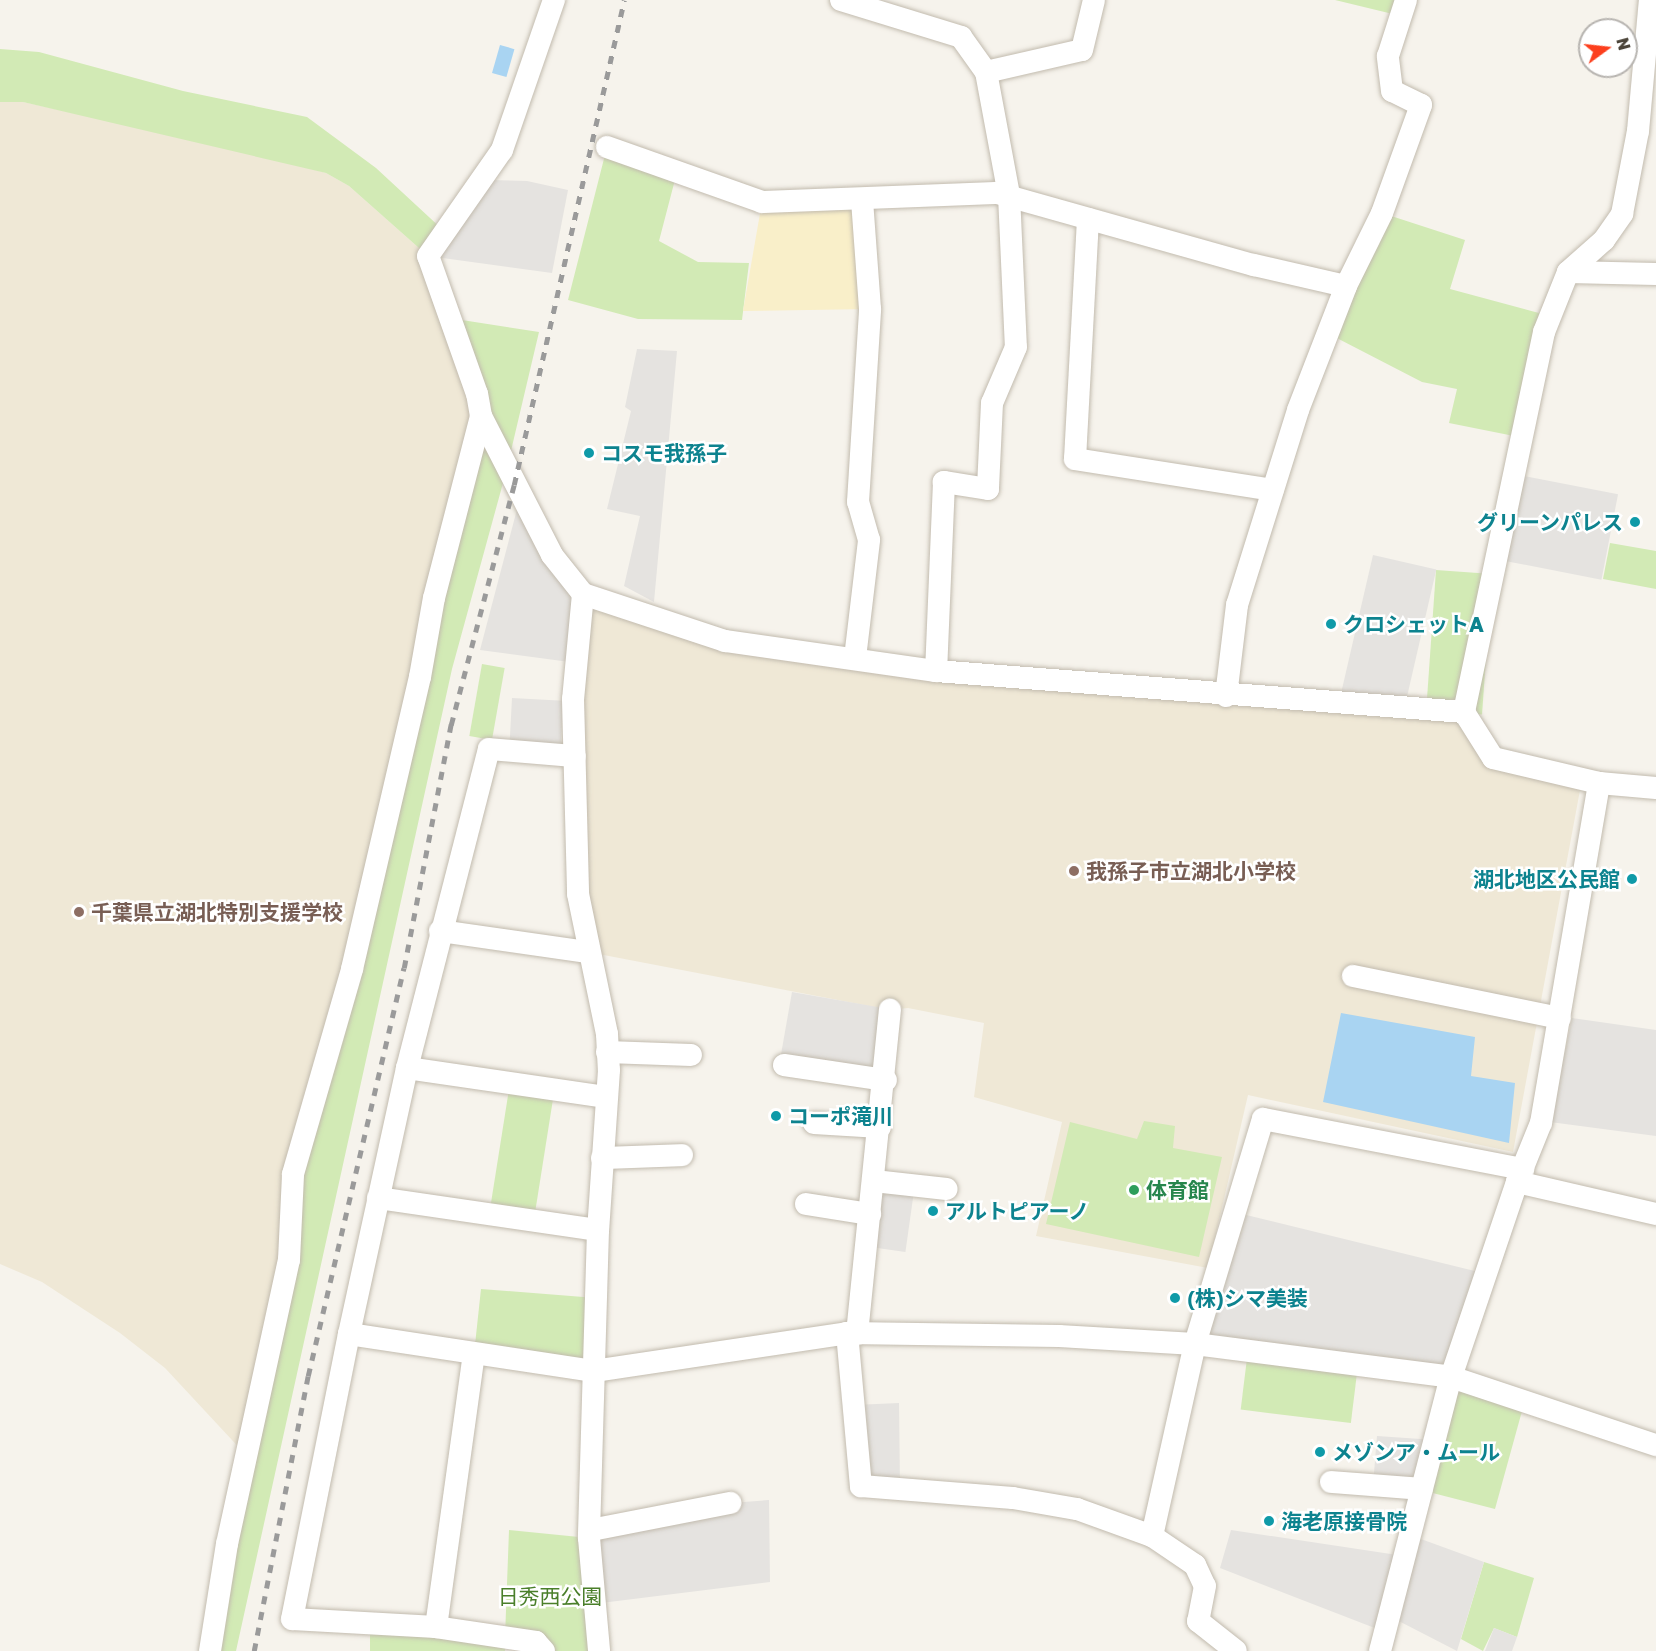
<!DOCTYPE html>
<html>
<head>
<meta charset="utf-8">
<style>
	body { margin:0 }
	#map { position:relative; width:1656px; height:1651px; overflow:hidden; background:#f6f3ec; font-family:"Golos Text","Noto Sans JP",sans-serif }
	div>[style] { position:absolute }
	.education>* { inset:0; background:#efe8d6 }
	.green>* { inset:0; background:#d2eab5; transform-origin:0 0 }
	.sand>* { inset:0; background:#f9efc9 }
	.parking>* { inset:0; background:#e5e3e0; transform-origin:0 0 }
	.water>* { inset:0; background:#a9d4f2; transform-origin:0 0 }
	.roads { filter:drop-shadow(0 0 2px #c2bbae) drop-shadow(0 0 2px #c2bbae) }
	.minor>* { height:22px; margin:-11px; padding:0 11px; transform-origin:11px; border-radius:11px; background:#fff }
	.rail>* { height:4.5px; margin-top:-2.25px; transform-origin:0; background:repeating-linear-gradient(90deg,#9a9a9a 0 8px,transparent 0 16px) }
	.dots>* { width:16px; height:16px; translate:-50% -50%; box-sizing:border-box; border:3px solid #fff; border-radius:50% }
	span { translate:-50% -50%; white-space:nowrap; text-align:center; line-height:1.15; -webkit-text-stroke:5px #fff; paint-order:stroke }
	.culture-label { font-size:21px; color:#0d838f; font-weight:700 }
	.left { translate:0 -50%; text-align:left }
	.right { translate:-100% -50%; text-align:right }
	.education-label { font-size:21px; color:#785e54; font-weight:700 }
	.leisure-label { font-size:21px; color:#27864d; font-weight:700 }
	.park-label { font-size:21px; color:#4a7f2a }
	.north { position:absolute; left:1578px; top:18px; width:60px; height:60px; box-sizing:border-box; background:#fff; border:2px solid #b7b4b0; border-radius:50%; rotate:75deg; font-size:16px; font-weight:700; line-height:24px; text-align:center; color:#4b4439 }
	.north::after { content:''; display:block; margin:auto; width:21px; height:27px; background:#fc3f1d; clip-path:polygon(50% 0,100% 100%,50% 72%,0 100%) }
</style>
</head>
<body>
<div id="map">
	<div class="education">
		<div style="clip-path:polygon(0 102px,23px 102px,264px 155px,326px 173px,349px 186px,428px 256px,481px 416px,245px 1454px,165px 1368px,120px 1333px,42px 1282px,0 1264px)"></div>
		<div style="clip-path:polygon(583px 594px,725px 641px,1464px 712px,1493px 758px,1599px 783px,1580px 790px,1513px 1152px,1248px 1095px,1208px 1268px,1036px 1236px,1062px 1122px,974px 1097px,984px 1023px,908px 1008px,890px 1010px,588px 952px,575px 756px)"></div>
	</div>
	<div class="green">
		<div style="clip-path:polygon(1335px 0,1406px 0,1401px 16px)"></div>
		<div style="clip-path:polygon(0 49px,39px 52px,183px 91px,307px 117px,376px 168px,443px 230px,428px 256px,349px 186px,326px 173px,23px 102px,0 102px)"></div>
		<div style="clip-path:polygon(607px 147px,677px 172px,659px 241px,698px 262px,749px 263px,742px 320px,638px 319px,568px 300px)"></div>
		<div style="clip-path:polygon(1382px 213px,1465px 240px,1450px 289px,1550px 316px,1519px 437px,1449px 423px,1457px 389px,1422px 382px,1329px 334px)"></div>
		<div style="clip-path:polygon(449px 318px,539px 332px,506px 472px,452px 669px,236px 1651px,210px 1651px,293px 1174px,481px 416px)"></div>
		<div style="clip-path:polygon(1610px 543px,1656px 551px,1656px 589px,1603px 579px)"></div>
		<div style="left:1436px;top:570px;width:56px;height:141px;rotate:4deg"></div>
		<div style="left:482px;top:664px;width:23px;height:73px;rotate:10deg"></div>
		<div style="left:510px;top:1083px;width:45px;height:133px;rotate:9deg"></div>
		<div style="clip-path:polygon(1144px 1121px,1175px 1126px,1173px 1148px,1222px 1157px,1199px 1257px,1046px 1224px,1070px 1122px,1137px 1139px)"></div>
		<div style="clip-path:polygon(481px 1289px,596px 1298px,594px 1371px,474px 1354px)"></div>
		<div style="left:1248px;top:1350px;width:111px;height:60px;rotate:7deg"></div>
		<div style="clip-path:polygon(1451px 1377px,1522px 1411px,1495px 1509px,1421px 1490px)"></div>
		<div style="clip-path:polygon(509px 1530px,589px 1538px,599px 1651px,544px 1651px,506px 1638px,505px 1651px,370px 1651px,370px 1624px,505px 1637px)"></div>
		<div style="clip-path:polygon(1484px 1562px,1534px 1578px,1517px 1637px,1494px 1628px,1483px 1651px,1461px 1639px)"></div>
	</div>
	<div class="sand">
		<div style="clip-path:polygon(862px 200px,870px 309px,743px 311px,762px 202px)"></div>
	</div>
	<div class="parking">
		<div style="clip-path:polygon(487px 180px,527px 181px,568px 190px,552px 273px,428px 256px)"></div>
		<div style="clip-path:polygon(637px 349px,677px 351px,654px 602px,624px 586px,640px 516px,607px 509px,631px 411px,625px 407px)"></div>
		<div style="left:1514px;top:474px;width:106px;height:87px;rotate:11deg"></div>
		<div style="clip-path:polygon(520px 498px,583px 594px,577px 663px,480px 650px)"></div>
		<div style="left:1373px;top:555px;width:65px;height:152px;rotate:13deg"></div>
		<div style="left:512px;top:698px;width:51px;height:44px;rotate:3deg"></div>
		<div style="left:792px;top:992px;width:100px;height:73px;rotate:10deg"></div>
		<div style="clip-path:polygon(1572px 1018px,1656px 1030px,1656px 1136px,1550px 1122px)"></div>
		<div style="left:874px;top:1181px;width:41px;height:66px;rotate:8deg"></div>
		<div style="clip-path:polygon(1234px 1212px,1487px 1274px,1451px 1377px,1195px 1344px)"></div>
		<div style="clip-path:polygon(899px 1403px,900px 1489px,861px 1486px,854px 1405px)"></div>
		<div style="clip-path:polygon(1377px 1436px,1435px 1440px,1422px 1489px,1373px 1485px)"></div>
		<div style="clip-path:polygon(769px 1500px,770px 1582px,593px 1604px,591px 1530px,730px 1503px)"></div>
		<div style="clip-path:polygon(1231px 1530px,1404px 1556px,1410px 1535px,1484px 1562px,1457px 1651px,1389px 1616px,1385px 1632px,1220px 1568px)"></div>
		<div style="clip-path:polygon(1494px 1628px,1517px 1637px,1512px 1651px,1485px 1651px)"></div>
	</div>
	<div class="water">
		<div style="left:500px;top:45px;width:15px;height:29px;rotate:16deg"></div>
		<div style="clip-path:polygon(1341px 1013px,1475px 1037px,1471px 1076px,1515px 1083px,1509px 1143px,1323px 1102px)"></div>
	</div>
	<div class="roads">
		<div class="minor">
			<div style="left:841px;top:0;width:126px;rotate:17.1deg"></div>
			<div style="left:961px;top:37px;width:43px;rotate:54.5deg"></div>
			<div style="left:986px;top:72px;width:125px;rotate:79.4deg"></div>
			<div style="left:1009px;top:195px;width:152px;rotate:87.4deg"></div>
			<div style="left:1016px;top:347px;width:61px;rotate:113.2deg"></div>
			<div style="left:992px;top:403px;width:86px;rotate:92.7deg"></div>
			<div style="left:988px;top:489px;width:45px;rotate:-171deg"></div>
			<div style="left:944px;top:482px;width:189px;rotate:92.4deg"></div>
			<div style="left:986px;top:72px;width:98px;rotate:-12.9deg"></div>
			<div style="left:1082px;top:50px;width:51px;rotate:-76.5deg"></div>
			<div style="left:607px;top:147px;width:164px;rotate:19.5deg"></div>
			<div style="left:762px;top:202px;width:235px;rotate:-2.2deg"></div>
			<div style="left:997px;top:193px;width:267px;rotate:15.7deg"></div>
			<div style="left:1254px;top:265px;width:94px;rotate:12.9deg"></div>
			<div style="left:1088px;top:219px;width:240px;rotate:93.1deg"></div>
			<div style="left:1075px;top:459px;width:200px;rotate:8.9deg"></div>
			<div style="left:1568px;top:272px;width:48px;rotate:-41.6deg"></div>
			<div style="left:1604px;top:240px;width:32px;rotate:-55deg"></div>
			<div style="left:1622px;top:214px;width:85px;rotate:-79.1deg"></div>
			<div style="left:1638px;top:131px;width:132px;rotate:-84.8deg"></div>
			<div style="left:1656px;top:274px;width:88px;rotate:-178.7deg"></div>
			<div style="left:1568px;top:272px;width:65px;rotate:111.8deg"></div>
			<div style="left:1544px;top:332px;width:388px;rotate:101.9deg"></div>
			<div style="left:1464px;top:712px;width:54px;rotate:57.8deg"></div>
			<div style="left:1493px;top:758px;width:109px;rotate:13.3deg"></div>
			<div style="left:1599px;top:783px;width:57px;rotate:5deg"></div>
			<div style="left:481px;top:416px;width:156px;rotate:62.9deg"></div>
			<div style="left:552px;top:555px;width:50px;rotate:51.5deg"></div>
			<div style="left:583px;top:594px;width:150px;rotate:18.3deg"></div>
			<div style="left:725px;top:641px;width:213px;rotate:8.1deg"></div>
			<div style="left:936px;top:671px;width:530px;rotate:4.44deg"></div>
			<div style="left:583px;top:594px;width:105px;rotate:95.4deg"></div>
			<div style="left:573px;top:699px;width:195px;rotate:88.5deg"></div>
			<div style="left:578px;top:894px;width:143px;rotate:78.3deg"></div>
			<div style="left:607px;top:1034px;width:36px;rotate:87deg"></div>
			<div style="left:609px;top:1070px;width:160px;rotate:93.9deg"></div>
			<div style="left:598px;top:1230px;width:308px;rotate:91.7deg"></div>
			<div style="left:589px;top:1538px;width:113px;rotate:84.9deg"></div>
			<div style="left:855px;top:658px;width:119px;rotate:-83.2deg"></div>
			<div style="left:869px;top:540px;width:40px;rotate:-106deg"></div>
			<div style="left:858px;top:502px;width:193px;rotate:-86.4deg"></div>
			<div style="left:870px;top:309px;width:109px;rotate:-94.2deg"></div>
			<div style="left:1226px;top:696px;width:92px;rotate:-83.1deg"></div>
			<div style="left:1237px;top:605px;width:204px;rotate:-72.6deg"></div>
			<div style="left:1298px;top:410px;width:133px;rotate:-68.8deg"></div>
			<div style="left:1346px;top:286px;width:81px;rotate:-63.7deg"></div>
			<div style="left:1382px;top:213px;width:115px;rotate:-70.1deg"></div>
			<div style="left:1421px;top:105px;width:32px;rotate:-154deg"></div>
			<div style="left:1392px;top:91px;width:35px;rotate:-97deg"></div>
			<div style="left:1388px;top:56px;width:59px;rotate:-72.2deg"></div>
			<div style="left:440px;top:931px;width:149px;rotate:8.1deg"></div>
			<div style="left:1353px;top:976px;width:211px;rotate:11.5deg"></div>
			<div style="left:607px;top:1052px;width:84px;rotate:2deg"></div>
			<div style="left:784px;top:1065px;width:103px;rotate:8.4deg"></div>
			<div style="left:407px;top:1068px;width:200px;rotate:8.3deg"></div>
			<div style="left:814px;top:1123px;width:66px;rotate:3.5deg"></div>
			<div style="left:602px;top:1158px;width:80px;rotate:-2.1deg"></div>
			<div style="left:874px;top:1181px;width:73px;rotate:6.3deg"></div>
			<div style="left:1517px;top:1182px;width:143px;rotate:13deg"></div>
			<div style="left:378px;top:1198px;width:222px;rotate:8.3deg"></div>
			<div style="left:806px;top:1204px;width:65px;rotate:8.9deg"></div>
			<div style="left:847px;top:1333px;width:154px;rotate:84.8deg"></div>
			<div style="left:861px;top:1486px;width:152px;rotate:4.5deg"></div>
			<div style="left:1013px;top:1498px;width:65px;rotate:9.8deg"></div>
			<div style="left:1077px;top:1509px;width:80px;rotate:19.8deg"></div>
			<div style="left:1152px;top:1536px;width:52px;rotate:34deg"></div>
			<div style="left:1195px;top:1565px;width:23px;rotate:65deg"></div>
			<div style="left:1205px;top:1586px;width:36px;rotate:101deg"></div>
			<div style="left:1198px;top:1621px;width:48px;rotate:38.3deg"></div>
			<div style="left:349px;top:1334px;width:248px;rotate:8.6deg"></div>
			<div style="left:594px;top:1371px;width:256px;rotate:-8.5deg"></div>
			<div style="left:847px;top:1333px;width:212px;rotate:0.8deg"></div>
			<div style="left:1059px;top:1336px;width:136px;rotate:3.4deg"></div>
			<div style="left:1195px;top:1344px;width:258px;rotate:7.3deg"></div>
			<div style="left:1451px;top:1377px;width:216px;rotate:18.4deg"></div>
			<div style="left:857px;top:1334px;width:326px;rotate:-84.2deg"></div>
			<div style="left:1331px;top:1482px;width:91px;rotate:4.4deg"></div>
			<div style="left:591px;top:1530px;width:142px;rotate:-11deg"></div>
			<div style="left:1152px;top:1536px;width:197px;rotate:-77.4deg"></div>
			<div style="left:1195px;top:1344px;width:235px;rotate:-73.2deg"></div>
			<div style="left:1263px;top:1119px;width:265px;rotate:10.9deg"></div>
			<div style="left:436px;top:1627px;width:276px;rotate:-82.1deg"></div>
			<div style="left:210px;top:1651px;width:108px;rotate:-81deg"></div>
			<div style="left:227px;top:1544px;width:291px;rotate:-77.7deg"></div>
			<div style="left:289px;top:1260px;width:86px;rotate:-87.3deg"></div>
			<div style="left:293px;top:1174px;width:213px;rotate:-73.9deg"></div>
			<div style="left:352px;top:969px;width:300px;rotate:-76.9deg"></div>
			<div style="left:420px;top:677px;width:80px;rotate:-80deg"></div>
			<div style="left:434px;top:598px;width:188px;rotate:-75.5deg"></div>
			<div style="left:481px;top:416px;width:22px;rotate:-100deg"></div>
			<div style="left:477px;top:394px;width:146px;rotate:-109.5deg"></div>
			<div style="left:428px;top:256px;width:129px;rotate:-55.1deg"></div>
			<div style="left:502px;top:150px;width:159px;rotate:-70.9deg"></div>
			<div style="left:544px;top:1651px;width:12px;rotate:-132deg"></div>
			<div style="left:536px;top:1642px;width:101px;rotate:-171.5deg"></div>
			<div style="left:436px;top:1627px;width:144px;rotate:-176.8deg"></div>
			<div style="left:292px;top:1619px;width:291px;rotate:-78.7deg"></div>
			<div style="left:349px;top:1334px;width:272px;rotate:-77.7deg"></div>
			<div style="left:407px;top:1068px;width:329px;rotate:-75.6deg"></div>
			<div style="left:489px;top:749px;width:86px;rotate:4.7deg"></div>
			<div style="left:1380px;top:1651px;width:283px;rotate:-75.5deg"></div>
			<div style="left:1451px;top:1377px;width:206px;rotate:-71.3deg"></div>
			<div style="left:1517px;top:1182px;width:64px;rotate:-67.9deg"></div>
			<div style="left:1541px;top:1123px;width:345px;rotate:-80.3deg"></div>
		</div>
	</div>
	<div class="rail">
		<div style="left:254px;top:1651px;width:280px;rotate:-78.9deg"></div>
		<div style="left:308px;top:1376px;width:419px;rotate:-76.8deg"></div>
		<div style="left:404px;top:968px;width:248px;rotate:-79.1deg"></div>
		<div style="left:451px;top:725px;width:248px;rotate:-75.3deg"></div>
		<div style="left:514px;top:485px;width:497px;rotate:-77.2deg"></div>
	</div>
	<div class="dots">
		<div style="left:589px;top:453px;background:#0f9aa8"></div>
		<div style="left:1635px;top:522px;background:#0f9aa8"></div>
		<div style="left:1331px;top:624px;background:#0f9aa8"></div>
		<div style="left:1074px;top:871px;background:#8d6e63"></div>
		<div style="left:1632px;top:879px;background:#0f9aa8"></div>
		<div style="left:79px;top:912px;background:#8d6e63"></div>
		<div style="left:776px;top:1116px;background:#0f9aa8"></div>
		<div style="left:1134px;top:1190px;background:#2e9e5b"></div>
		<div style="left:933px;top:1211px;background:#0f9aa8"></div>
		<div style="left:1175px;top:1298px;background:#0f9aa8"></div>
		<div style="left:1320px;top:1452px;background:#0f9aa8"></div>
		<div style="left:1269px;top:1521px;background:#0f9aa8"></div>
	</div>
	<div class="culture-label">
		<span class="left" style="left:601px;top:453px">コスモ我孫子</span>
		<span class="right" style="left:1623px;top:522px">グリーンパレス</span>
		<span class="left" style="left:1343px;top:624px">クロシェットA</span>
		<span class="right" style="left:1620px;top:879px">湖北地区公民館</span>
		<span class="left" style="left:788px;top:1116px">コーポ滝川</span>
		<span class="left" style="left:945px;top:1211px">アルトピアーノ</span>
		<span class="left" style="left:1187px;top:1298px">(株)シマ美装</span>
		<span class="left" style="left:1332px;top:1452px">メゾンア・ムール</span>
		<span class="left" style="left:1281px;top:1521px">海老原接骨院</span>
	</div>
	<div class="education-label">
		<span class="left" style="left:1086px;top:871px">我孫子市立湖北小学校</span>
		<span class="left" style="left:91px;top:912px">千葉県立湖北特別支援学校</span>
	</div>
	<div class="leisure-label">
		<span class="left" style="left:1146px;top:1190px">体育館</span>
	</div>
	<div class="park-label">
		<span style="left:550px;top:1596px">日秀西公園</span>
	</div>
	<div class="north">N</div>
</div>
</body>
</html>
